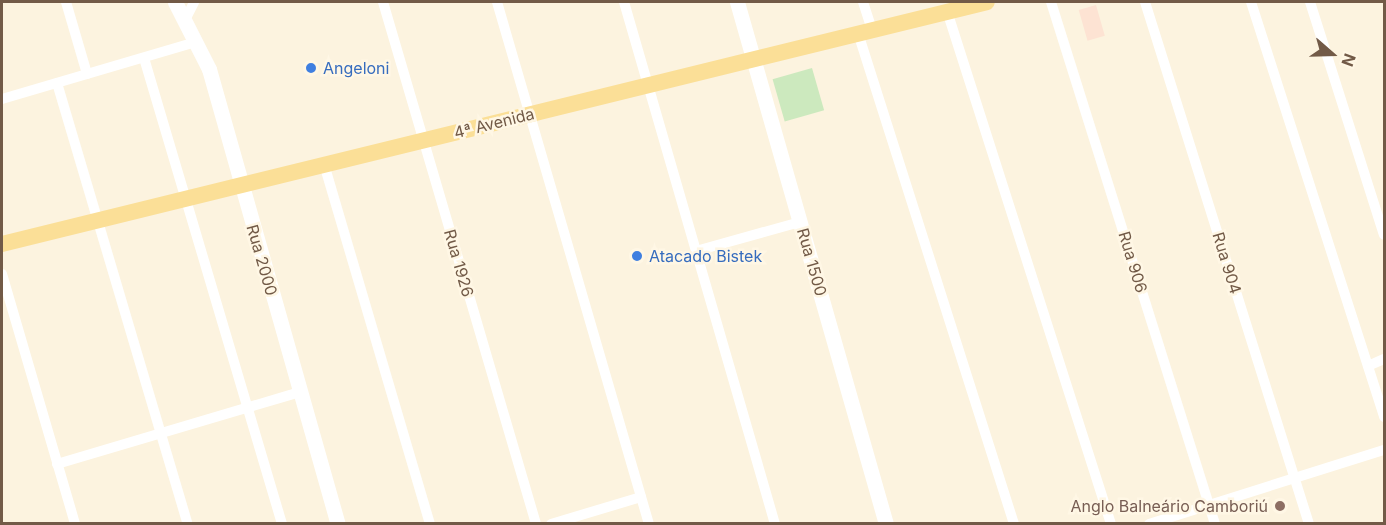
<!DOCTYPE html>
<html>
<head>
<meta charset="utf-8">
<style>
	body { margin:0 }
	#map { position:relative; width:1386px; height:525px; overflow:hidden; background:#fcf3df; font-family:Inter,sans-serif }
	div>[style] { position:absolute }
	.commercial>* { inset:0; background:#fde3d3; transform-origin:0 0 }
	.green>* { inset:0; background:#cce9be; transform-origin:0 0 }
	.street>* { height:10px; margin:-5px; padding:0 5px; transform-origin:5px; border-radius:5px; background:#fff }
	.secondary>* { height:15px; margin:-7.5px; padding:0 7.5px; transform-origin:7.5px; border-radius:7.5px; background:#fff }
	.primary>* { height:16px; margin:-8px; padding:0 8px; transform-origin:8px; border-radius:8px; background:#fbdf97 }
	.dots>* { width:16px; height:16px; translate:-50% -50%; box-sizing:border-box; border:3px solid #fff7e5; border-radius:50% }
	span { translate:-50% -50%; white-space:nowrap; text-align:center; line-height:1.15; -webkit-text-stroke:5px #fff7e5; paint-order:stroke }
	.shop-label { font-size:16px; color:#366cbe }
	.left { translate:0 -50%; text-align:left }
	.street-label { font-size:16px; color:#725a47 }
	.education-label { font-size:16px; color:#785e54 }
	.right { translate:-100% -50%; text-align:right }
	.frame { position:absolute; inset:0; border:3px solid #725a47; pointer-events:none }
	.north { position:absolute; left:1302px; top:24px; width:60px; height:60px; -webkit-text-stroke:4px #fff7e5; paint-order:stroke; rotate:110deg; font-size:16px; font-weight:700; line-height:24px; text-align:center; color:#725a47 }
	.north::after { content:''; display:block; margin:auto; width:21px; height:27px; background:#725a47; clip-path:polygon(50% 0,100% 100%,50% 72%,0 100%) }
</style>
</head>
<body>
<div id="map">
	<div class="commercial">
		<div style="left:1096px;top:5px;width:32px;height:18px;rotate:74deg"></div>
	</div>
	<div class="green">
		<div style="left:812px;top:68px;width:44px;height:41px;rotate:74deg"></div>
	</div>
	<div class="street">
		<div style="left:66px;top:2px;width:75px;rotate:73.7deg"></div>
		<div style="left:383px;top:2px;width:544px;rotate:73.66deg"></div>
		<div style="left:497px;top:2px;width:544px;rotate:73.77deg"></div>
		<div style="left:624px;top:2px;width:543px;rotate:73.87deg"></div>
		<div style="left:863px;top:2px;width:29px;rotate:72deg"></div>
		<div style="left:1051px;top:2px;width:547px;rotate:72.56deg"></div>
		<div style="left:1145px;top:2px;width:547px;rotate:72.56deg"></div>
		<div style="left:1251px;top:2px;width:436px;rotate:72.2deg"></div>
		<div style="left:1310px;top:2px;width:244px;rotate:72.4deg"></div>
		<div style="left:947px;top:11px;width:539px;rotate:72.27deg"></div>
		<div style="left:184px;top:22px;width:22px;rotate:-63deg"></div>
		<div style="left:858px;top:33px;width:515px;rotate:72.37deg"></div>
		<div style="left:144px;top:58px;width:486px;rotate:73.5deg"></div>
		<div style="left:57px;top:83px;width:460px;rotate:73.5deg"></div>
		<div style="left:2px;top:99px;width:202px;rotate:-16.4deg"></div>
		<div style="left:324px;top:164px;width:375px;rotate:73.6deg"></div>
		<div style="left:696px;top:251px;width:108px;rotate:-15.6deg"></div>
		<div style="left:2px;top:274px;width:260px;rotate:73.7deg"></div>
		<div style="left:1368px;top:366px;width:17px;rotate:-24deg"></div>
		<div style="left:57px;top:464px;width:253px;rotate:-16.5deg"></div>
		<div style="left:551px;top:524px;width:94px;rotate:-16.7deg"></div>
		<div style="left:1149px;top:524px;width:246px;rotate:-17.5deg"></div>
	</div>
	<div class="secondary">
		<div style="left:175px;top:2px;width:75px;rotate:63.1deg"></div>
		<div style="left:209px;top:69px;width:473px;rotate:74.2deg"></div>
		<div style="left:737px;top:2px;width:543px;rotate:74.07deg"></div>
	</div>
	<div class="primary">
		<div style="left:2px;top:244px;width:1014px;rotate:-13.8deg"></div>
	</div>
	<div class="dots">
		<div style="left:311px;top:68px;background:#3f7fe0"></div>
		<div style="left:637px;top:256px;background:#3f7fe0"></div>
		<div style="left:1280px;top:506px;background:#8d6e63"></div>
	</div>
	<div class="shop-label">
		<span class="left" style="left:323px;top:68px">Angeloni</span>
		<span class="left" style="left:649px;top:256px">Atacado Bistek</span>
	</div>
	<div class="street-label">
		<span style="left:494px;top:123px;rotate:-14deg">4ª Avenida</span>
		<span style="left:262px;top:260px;rotate:74deg">Rua 2000</span>
		<span style="left:812px;top:262px;rotate:74deg">Rua 1500</span>
		<span style="left:1133px;top:262px;rotate:73deg">Rua 906</span>
		<span style="left:459px;top:263px;rotate:74deg">Rua 1926</span>
		<span style="left:1227px;top:263px;rotate:73deg">Rua 904</span>
	</div>
	<div class="education-label">
		<span class="right" style="left:1268px;top:506px">Anglo Balneário Camboriú</span>
	</div>
	<div class="frame"></div>
	<div class="north">N</div>
</div>
</body>
</html>
